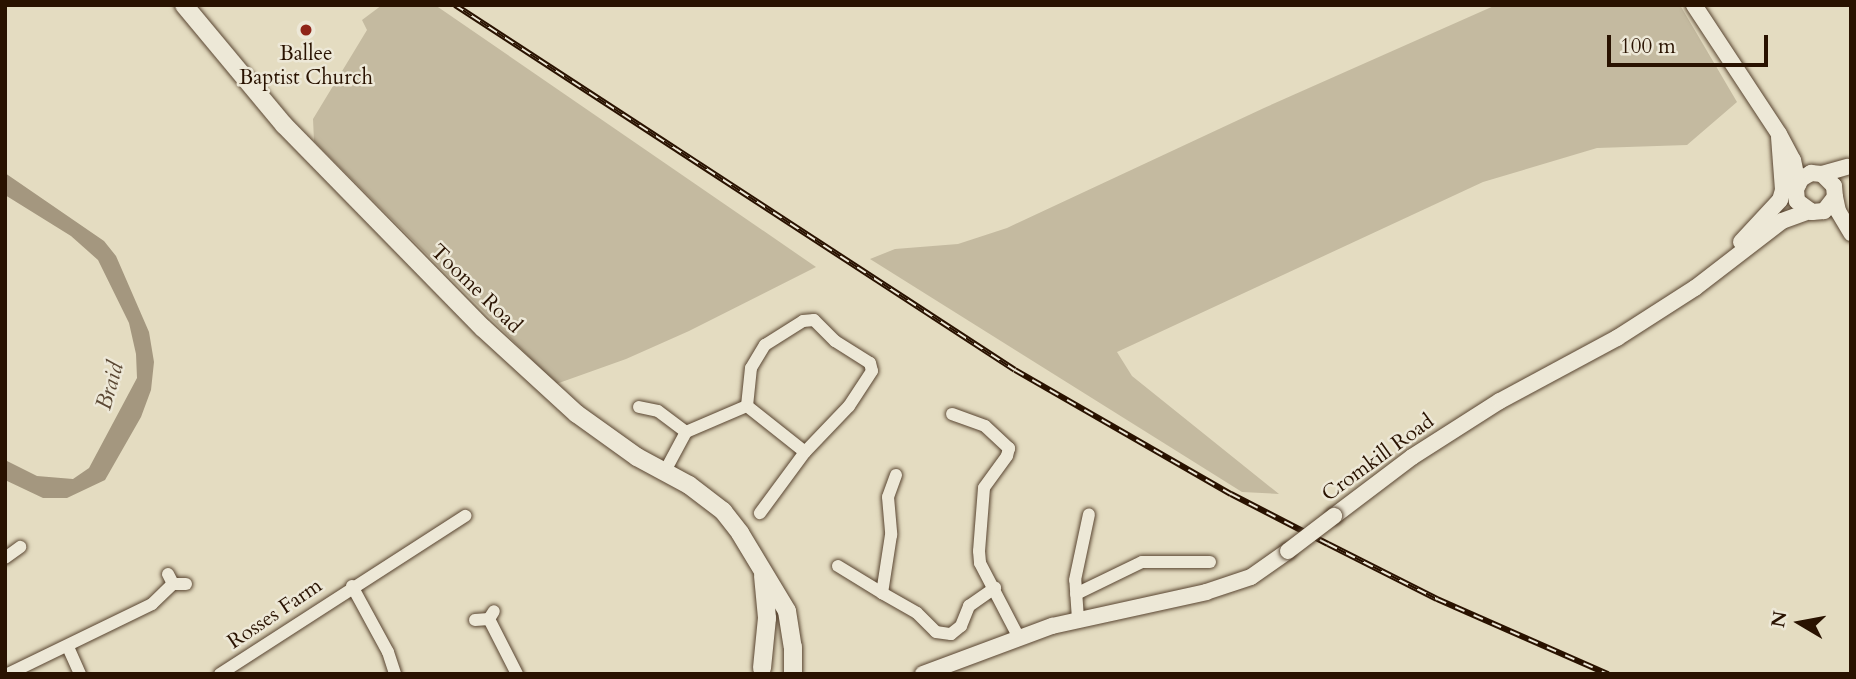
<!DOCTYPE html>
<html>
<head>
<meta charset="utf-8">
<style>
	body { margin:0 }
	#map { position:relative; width:1856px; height:679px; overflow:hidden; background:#e4dcc1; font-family:Cardo,serif }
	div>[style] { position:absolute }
	.green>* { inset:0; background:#c4baa0 }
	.water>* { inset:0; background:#a4977f }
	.roads { filter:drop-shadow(0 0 2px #584430) drop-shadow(0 0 2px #584430) }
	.minor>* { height:12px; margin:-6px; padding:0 6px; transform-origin:6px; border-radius:6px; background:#ede8d7 }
	.tertiary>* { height:16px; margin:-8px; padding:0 8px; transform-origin:8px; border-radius:8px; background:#ede8d7 }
	.secondary>* { height:18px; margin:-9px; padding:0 9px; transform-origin:9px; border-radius:9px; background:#ede8d7 }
	.rail>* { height:6px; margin-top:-3px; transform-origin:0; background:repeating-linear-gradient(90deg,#ede8d7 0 10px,#291200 0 20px); box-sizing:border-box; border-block:2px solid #291200 }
	.bridges { filter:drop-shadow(0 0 2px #584430) drop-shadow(0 0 2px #584430) }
	.tertiary-bridge>* { height:16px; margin:-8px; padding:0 8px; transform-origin:8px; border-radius:8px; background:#ede8d7 }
	.dots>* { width:19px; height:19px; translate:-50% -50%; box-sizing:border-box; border:4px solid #ede8d7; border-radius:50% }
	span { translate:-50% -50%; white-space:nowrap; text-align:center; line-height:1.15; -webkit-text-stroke:5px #ede8d7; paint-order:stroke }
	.poi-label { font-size:21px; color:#291200 }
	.street-label { font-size:21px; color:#291200 }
	.water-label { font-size:23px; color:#5a4733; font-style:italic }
	.frame { position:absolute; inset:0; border:7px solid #291200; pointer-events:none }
	.north { position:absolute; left:1765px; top:588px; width:70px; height:70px; -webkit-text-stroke:5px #ede8d7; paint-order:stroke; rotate:280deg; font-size:19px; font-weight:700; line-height:28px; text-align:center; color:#291200 }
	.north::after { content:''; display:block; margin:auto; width:24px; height:32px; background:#291200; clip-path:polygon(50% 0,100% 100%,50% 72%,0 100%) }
	.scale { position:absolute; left:1607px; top:35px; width:161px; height:32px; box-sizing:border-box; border:4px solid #291200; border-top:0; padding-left:9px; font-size:21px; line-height:24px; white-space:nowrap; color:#291200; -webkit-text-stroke:5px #ede8d7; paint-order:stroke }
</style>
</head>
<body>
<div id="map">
	<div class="green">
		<div style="clip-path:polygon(382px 5px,435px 5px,816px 267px,689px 331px,626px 359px,556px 384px,314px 141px,313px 119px,367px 30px,362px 20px)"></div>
		<div style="clip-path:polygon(1496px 5px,1680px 5px,1737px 102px,1687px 145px,1597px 148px,1483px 182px,1117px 352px,1132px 376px,1279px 494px,1242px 492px,870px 259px,895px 249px,958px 244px,1007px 228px,1264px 108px)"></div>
	</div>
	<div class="water">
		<div style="clip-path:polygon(5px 173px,104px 241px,116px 256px,149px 332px,154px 362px,151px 390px,141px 417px,105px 480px,67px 498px,43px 498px,5px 480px,5px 460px,37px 476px,73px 479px,89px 468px,137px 378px,136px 354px,129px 323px,98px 260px,71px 236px,5px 195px)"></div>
	</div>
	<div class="roads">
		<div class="minor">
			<div style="left:747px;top:406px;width:74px;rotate:38.4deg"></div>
			<div style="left:639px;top:407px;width:19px;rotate:12deg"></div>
			<div style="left:658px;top:411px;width:35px;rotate:37deg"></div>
			<div style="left:952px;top:414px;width:35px;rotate:20deg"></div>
			<div style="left:985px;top:426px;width:33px;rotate:43deg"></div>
			<div style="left:1009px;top:448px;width:8px;rotate:104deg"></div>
			<div style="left:1007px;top:456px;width:39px;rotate:126deg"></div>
			<div style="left:984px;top:488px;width:63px;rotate:94.5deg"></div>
			<div style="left:979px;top:551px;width:12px;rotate:85deg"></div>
			<div style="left:980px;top:563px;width:82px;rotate:62.5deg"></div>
			<div style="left:664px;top:473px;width:47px;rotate:-61.8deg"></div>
			<div style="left:686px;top:432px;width:66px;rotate:-23.1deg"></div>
			<div style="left:747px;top:406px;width:38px;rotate:-84deg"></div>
			<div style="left:751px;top:368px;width:27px;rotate:-59deg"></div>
			<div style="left:765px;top:345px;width:45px;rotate:-32.3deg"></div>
			<div style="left:803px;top:321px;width:11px;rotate:-5deg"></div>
			<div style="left:814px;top:320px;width:30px;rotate:45deg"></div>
			<div style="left:835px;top:341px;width:41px;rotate:32.2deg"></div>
			<div style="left:870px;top:363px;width:8px;rotate:76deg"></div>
			<div style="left:872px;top:371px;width:42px;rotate:123.3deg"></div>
			<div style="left:849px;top:406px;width:64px;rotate:133.7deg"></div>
			<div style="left:805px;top:452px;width:76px;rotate:126.4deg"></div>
			<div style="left:896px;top:475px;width:23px;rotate:110deg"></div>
			<div style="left:888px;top:497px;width:38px;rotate:85deg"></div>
			<div style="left:891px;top:535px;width:59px;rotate:98.8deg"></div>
			<div style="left:882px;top:593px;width:40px;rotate:29.7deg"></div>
			<div style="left:917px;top:613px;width:27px;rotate:45deg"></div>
			<div style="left:936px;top:632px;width:15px;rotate:8deg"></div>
			<div style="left:951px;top:634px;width:13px;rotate:-39deg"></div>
			<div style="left:961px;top:626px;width:22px;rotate:-68deg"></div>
			<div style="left:969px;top:606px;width:32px;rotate:-35deg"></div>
			<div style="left:5px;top:558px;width:19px;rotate:-36deg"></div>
			<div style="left:838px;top:566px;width:52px;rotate:31.5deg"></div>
			<div style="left:168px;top:574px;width:11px;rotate:63deg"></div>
			<div style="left:173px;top:584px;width:13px"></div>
			<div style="left:352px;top:586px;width:75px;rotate:61.4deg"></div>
			<div style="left:388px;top:652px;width:23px;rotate:72deg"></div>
			<div style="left:1076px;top:594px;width:73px;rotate:-25.9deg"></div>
			<div style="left:1142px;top:562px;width:68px"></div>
			<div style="left:489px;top:619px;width:62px;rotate:63deg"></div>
			<div style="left:1078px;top:619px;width:39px;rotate:-94deg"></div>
			<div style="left:1075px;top:580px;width:67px;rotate:-78deg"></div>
			<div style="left:475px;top:620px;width:14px;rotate:-4deg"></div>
			<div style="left:489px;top:619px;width:9px;rotate:-58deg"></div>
			<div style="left:68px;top:647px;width:30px;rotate:66deg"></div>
			<div style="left:8px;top:674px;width:160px;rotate:-25.9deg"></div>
			<div style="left:152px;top:604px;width:29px;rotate:-44deg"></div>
			<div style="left:220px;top:674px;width:292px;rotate:-32.8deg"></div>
		</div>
		<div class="tertiary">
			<div style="left:1694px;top:5px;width:154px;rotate:56.6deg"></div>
			<div style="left:1779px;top:134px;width:30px;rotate:62deg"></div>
			<div style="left:1793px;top:160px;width:25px;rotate:78deg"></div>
			<div style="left:1822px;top:174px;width:17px;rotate:45deg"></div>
			<div style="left:1834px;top:186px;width:11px;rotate:85deg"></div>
			<div style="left:1835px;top:197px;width:18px;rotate:128deg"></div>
			<div style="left:1824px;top:211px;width:12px;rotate:175deg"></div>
			<div style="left:1812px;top:212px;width:19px;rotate:-144deg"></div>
			<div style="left:1797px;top:201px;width:12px;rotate:-95deg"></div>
			<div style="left:1796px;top:189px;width:11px;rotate:-63deg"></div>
			<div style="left:1801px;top:179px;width:12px;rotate:-31deg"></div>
			<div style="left:1811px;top:173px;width:11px;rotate:5deg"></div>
			<div style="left:1822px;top:174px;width:26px;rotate:-16deg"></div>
			<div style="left:1835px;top:197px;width:14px;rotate:78deg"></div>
			<div style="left:1838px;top:211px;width:26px;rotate:59deg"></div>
			<div style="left:1741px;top:242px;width:57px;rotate:-47.1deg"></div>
			<div style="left:1780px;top:200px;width:10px;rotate:-73deg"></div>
			<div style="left:1783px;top:190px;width:53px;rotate:-94.3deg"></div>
			<div style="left:1334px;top:516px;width:98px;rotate:-37.1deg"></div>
			<div style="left:1412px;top:457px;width:104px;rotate:-32.5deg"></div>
			<div style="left:1500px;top:401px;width:133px;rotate:-28.3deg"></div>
			<div style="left:1617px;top:338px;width:93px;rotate:-32.7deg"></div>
			<div style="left:1695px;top:288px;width:110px;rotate:-37.6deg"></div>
			<div style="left:1782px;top:221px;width:30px;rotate:-20deg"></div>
			<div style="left:923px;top:674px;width:138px;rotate:-20.4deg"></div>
			<div style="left:1052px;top:626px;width:158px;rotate:-12.4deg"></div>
			<div style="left:1206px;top:592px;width:47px;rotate:-18.4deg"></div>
			<div style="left:1251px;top:577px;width:45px;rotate:-35.1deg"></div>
		</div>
		<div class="secondary">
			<div style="left:184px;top:5px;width:156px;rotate:50.2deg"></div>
			<div style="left:284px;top:125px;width:284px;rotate:45.6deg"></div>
			<div style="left:483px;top:328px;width:127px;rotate:42.5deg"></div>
			<div style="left:577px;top:414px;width:74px;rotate:35.6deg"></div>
			<div style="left:637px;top:457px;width:59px;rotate:28.3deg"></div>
			<div style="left:689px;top:485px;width:43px;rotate:37.4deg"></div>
			<div style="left:723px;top:511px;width:28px;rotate:52deg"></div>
			<div style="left:740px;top:533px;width:91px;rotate:58.9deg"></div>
			<div style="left:787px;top:611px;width:36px;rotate:81deg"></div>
			<div style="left:793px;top:647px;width:25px;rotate:90deg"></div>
			<div style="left:762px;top:668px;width:50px;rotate:-84.3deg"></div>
			<div style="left:767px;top:618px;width:42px;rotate:-95.4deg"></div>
		</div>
	</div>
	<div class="rail">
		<div style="left:455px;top:5px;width:668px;rotate:33.1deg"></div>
		<div style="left:1015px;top:370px;width:249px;rotate:29.9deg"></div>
		<div style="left:1231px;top:494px;width:109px;rotate:27.3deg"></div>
		<div style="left:1328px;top:544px;width:122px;rotate:26.8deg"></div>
		<div style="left:1437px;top:599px;width:187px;rotate:23.7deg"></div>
	</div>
	<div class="bridges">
		<div class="tertiary-bridge">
			<div style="left:1288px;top:551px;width:58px;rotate:-37.3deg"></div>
		</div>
	</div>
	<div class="dots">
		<div style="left:306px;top:30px;background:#8f2418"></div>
	</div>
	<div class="poi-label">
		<span style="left:306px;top:66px">Ballee<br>Baptist Church</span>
	</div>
	<div class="street-label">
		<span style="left:476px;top:289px;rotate:44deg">Toome Road</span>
		<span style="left:1378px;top:458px;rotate:-36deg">Cromkill Road</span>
		<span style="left:275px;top:614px;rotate:-34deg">Rosses Farm</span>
	</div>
	<div class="water-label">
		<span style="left:110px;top:386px;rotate:-74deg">Braid</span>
	</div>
	<div class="frame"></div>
	<div class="north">N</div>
	<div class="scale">100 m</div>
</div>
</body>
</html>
